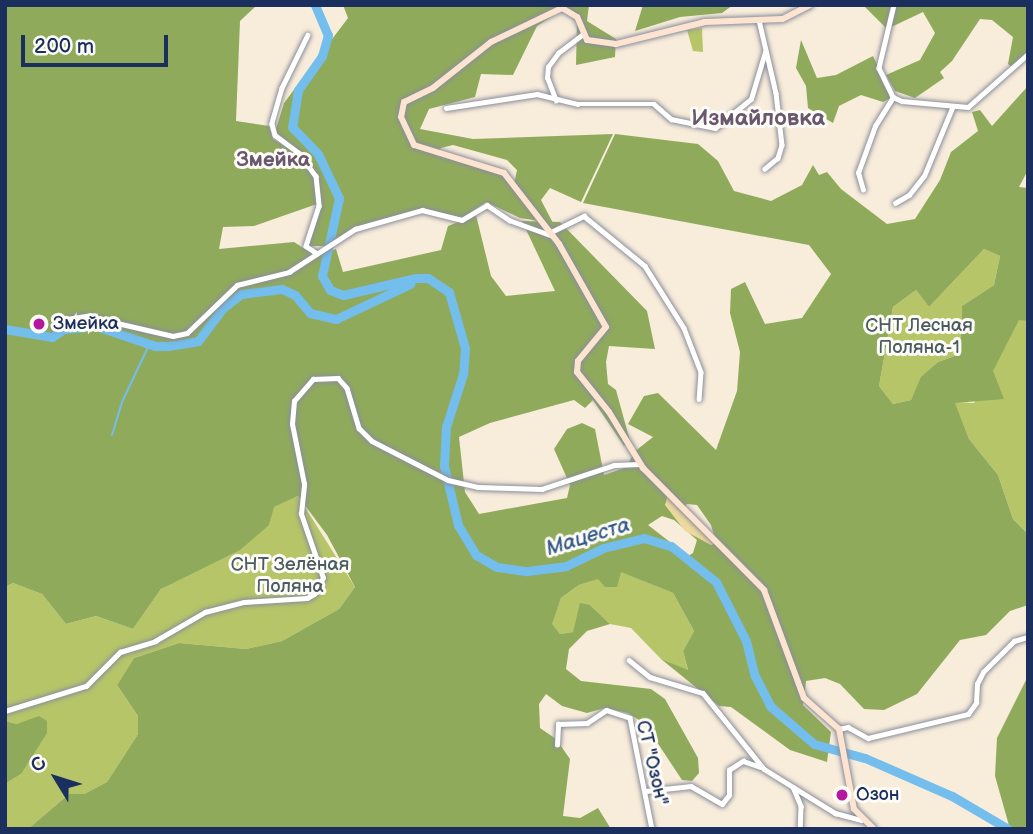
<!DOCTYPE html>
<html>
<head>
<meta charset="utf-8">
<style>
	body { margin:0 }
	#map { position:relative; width:1033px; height:834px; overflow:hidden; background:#f8ecda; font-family:"Balsamiq Sans",sans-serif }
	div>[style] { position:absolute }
	.green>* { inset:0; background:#b6c568 }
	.forest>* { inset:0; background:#90aa5c }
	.sand>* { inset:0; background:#eeda9e }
	.stream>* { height:2px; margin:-1px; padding:0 1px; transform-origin:1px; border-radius:1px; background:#73beec }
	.river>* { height:9px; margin:-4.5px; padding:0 4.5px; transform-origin:4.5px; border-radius:4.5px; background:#73beec }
	.roads { filter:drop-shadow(0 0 2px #8a8e9c) drop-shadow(0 0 2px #8a8e9c) }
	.street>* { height:4.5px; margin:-2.25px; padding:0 2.25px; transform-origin:2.25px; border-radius:2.25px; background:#fff }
	.secondary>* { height:6px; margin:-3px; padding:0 3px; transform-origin:3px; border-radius:3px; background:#fde4d1 }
	.dots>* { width:19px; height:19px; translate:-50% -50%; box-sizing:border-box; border:4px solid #fdfcf7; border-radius:50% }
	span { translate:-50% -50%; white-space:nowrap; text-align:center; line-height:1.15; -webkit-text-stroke:6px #fdfcf7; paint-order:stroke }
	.poi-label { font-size:19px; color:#1b2f5e }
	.left { translate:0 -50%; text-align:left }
	.park-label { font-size:19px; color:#4a5c61 }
	.street-label { font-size:19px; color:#1b2f5e }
	.neighbourhood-label { font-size:21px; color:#69576e; font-weight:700 }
	.water-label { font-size:21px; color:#355a89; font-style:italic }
	.quarter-label { font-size:23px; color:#69576e; font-weight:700 }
	.frame { position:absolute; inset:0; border:7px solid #1b2f5e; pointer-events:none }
	.north { position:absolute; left:21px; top:743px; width:70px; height:70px; -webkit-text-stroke:5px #fdfcf7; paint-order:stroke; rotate:308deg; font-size:19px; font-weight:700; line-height:28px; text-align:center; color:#1b2f5e }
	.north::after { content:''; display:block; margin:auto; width:24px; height:32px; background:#1b2f5e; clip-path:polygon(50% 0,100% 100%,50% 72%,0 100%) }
	.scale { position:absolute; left:21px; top:35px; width:147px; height:32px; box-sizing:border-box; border:4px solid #1b2f5e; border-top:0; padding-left:9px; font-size:21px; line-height:24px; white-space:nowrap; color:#1b2f5e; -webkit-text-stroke:5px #fdfcf7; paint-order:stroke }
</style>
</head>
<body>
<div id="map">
	<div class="green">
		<div style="clip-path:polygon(702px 28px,703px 52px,693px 51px,687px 30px)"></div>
		<div style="clip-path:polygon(984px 249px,1000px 256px,994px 285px,962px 306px,960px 354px,938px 362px,922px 377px,911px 400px,893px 404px,879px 386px,893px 307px,916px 290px,929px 307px)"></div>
		<div style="clip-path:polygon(1019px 319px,1028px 321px,1028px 534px,1013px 519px,998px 475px,969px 439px,954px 402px,974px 403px)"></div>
		<div style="clip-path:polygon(298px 496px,355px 587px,339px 609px,282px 641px,246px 649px,179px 643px,134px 658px,117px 685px,138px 716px,138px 734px,107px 782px,84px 794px,69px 794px,28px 829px,5px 829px,5px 784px,21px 774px,17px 724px,5px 721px,5px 587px,13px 583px,42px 594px,66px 624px,96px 616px,133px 629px,161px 589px,269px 525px,273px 507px)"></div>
		<div style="clip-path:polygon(620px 571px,673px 593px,694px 631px,683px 651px,688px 671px,661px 659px,631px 628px,610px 624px,590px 605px,573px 632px,560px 634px,551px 624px,561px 598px,579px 585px)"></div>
	</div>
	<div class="forest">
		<div style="clip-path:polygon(evenodd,5px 5px,257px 5px,240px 21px,236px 121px,269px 126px,273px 139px,299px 155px,314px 176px,317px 204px,254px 226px,223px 227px,219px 249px,294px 242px,316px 256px,336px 249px,343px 272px,441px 250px,448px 226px,476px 215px,491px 276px,506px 296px,555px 291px,522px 221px,560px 222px,647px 311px,655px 349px,609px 346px,606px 362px,608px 384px,616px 390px,630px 441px,624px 446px,593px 400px,585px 408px,574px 400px,490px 423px,459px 437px,465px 492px,479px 514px,567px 498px,570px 485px,554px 449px,567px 429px,582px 423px,595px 429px,604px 475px,627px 467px,634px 452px,653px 437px,628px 424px,644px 396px,658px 393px,716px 450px,737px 391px,740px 352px,730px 313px,731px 289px,745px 282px,765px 324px,802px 318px,831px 274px,809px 245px,583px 203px,615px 134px,698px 144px,718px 161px,734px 191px,771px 201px,802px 185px,813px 165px,819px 175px,827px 172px,841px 189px,887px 224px,915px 219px,940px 180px,951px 152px,978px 131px,972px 112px,980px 110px,992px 126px,1028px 86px,1028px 170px,1019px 187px,1028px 188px,1028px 321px,1019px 320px,993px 371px,1004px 399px,955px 403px,969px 439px,998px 475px,1013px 519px,1028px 534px,1028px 605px,1010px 611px,986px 635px,960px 640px,917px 694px,884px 710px,864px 709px,840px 684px,825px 678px,806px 681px,803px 705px,831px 732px,827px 762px,790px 750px,731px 707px,719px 706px,661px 659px,688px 670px,683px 651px,694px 631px,673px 593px,621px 572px,617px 587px,605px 587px,598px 579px,579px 585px,561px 598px,552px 624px,560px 634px,573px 632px,580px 603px,590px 605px,610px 624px,587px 631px,569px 649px,566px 669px,581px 681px,651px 689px,665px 699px,698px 758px,699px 773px,692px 781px,682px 780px,645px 724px,628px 713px,605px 708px,587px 713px,562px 706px,546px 694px,539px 704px,540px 728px,556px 739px,570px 759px,563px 816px,580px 818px,598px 808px,611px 829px,28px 829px,69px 794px,84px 794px,107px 782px,138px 734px,138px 716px,117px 685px,134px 658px,179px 643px,246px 649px,282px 641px,339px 609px,355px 587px,327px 535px,298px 496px,274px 507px,269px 525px,240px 550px,161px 589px,133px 629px,96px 616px,66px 624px,42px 594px,13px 583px,5px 587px,5px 5px,984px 249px,1000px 256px,994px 285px,962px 306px,960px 354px,938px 362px,921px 377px,911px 400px,893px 404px,879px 386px,893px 307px,916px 290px,929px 307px,984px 249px,5px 5px,687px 504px,697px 505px,711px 525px,715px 539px,683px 508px,687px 504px,5px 5px,662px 516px,674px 520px,697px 540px,693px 553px,688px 556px,648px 525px,662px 516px)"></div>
		<div style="clip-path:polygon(evenodd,343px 5px,589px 5px,587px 21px,616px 39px,615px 57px,576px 65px,577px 23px,567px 10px,558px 12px,537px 26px,513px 75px,481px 74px,475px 97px,429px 109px,420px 129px,473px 139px,613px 134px,581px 202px,550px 188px,541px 200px,553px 223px,520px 218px,486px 202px,462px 218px,425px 210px,348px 233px,330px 246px,308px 246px,321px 202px,318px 175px,299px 151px,275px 132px,284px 103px,348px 18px,343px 5px,453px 145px,507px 160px,517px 170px,514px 184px,496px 169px,436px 155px,441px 148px,453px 145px)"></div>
		<div style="clip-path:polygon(643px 5px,733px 5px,722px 13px,680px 17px,635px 31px)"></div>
		<div style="clip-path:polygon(863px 5px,1028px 5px,1028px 50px,1014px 69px,1008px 64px,1013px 37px,992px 20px,980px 19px,952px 61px,940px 72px,944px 78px,915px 98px,895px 91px,886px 75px,920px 60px,935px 33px,923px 12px,887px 29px)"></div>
		<div style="clip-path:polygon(801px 40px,817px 78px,836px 75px,873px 56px,893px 97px,883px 102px,861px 95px,839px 106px,833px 123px,808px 108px,806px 86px,796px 68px)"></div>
		<div style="clip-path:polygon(1028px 676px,1028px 829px,1010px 829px,995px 776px,997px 738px)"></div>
		<div style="clip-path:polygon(39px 716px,47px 721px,47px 733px,21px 774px,5px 784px,5px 721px,17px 724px)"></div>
	</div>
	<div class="sand">
		<div style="clip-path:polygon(668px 494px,717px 543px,711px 545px,685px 531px,665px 505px)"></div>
	</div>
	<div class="stream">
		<div style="left:112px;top:435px;width:34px;rotate:-73deg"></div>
		<div style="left:122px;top:402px;width:65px;rotate:-64.6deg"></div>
	</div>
	<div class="river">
		<div style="left:315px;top:5px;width:33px;rotate:67deg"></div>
		<div style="left:328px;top:35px;width:22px;rotate:106deg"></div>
		<div style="left:322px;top:56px;width:42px;rotate:125.2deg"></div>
		<div style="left:298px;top:90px;width:37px;rotate:99deg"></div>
		<div style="left:292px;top:127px;width:37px;rotate:46deg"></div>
		<div style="left:318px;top:154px;width:49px;rotate:64.5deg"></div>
		<div style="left:339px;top:198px;width:80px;rotate:102.3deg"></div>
		<div style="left:322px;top:276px;width:16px;rotate:60deg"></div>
		<div style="left:330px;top:290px;width:14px;rotate:21deg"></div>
		<div style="left:343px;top:295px;width:75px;rotate:-13.1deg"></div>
		<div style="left:416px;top:278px;width:12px"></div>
		<div style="left:428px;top:278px;width:25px;rotate:34deg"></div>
		<div style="left:449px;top:292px;width:58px;rotate:74.1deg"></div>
		<div style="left:465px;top:348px;width:26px;rotate:94deg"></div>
		<div style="left:463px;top:374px;width:56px;rotate:107.8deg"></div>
		<div style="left:446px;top:427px;width:39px;rotate:93deg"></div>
		<div style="left:444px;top:466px;width:61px;rotate:76.7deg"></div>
		<div style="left:458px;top:525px;width:35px;rotate:59deg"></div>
		<div style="left:476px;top:555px;width:24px;rotate:30deg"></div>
		<div style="left:497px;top:567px;width:30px;rotate:8deg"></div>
		<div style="left:527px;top:571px;width:39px;rotate:-7deg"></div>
		<div style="left:566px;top:566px;width:41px;rotate:-25.9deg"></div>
		<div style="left:603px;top:548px;width:42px;rotate:-13.7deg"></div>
		<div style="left:644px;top:538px;width:28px;rotate:17deg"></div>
		<div style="left:671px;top:546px;width:58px;rotate:38.7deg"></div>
		<div style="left:716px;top:582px;width:66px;rotate:63deg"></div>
		<div style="left:746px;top:641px;width:36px;rotate:76deg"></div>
		<div style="left:755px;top:676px;width:34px;rotate:63deg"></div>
		<div style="left:770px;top:706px;width:58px;rotate:40.8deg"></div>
		<div style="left:814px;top:744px;width:53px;rotate:15.4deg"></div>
		<div style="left:865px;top:758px;width:95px;rotate:23.6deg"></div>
		<div style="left:952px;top:796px;width:65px;rotate:30.5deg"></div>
		<div style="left:5px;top:329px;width:48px;rotate:9.7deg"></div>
		<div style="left:52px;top:337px;width:14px;rotate:-34deg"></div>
		<div style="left:64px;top:329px;width:32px;rotate:-5deg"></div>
		<div style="left:96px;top:326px;width:62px;rotate:18.7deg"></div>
		<div style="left:155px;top:346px;width:13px"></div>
		<div style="left:168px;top:346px;width:30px;rotate:-9deg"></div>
		<div style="left:198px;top:341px;width:41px;rotate:-52.9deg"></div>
		<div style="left:223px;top:308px;width:23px;rotate:-38deg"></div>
		<div style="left:241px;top:294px;width:41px;rotate:-7deg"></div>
		<div style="left:282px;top:289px;width:14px;rotate:25deg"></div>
		<div style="left:295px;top:295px;width:23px;rotate:50deg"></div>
		<div style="left:310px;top:313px;width:27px;rotate:13deg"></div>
		<div style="left:336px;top:319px;width:82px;rotate:-25.3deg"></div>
	</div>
	<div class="roads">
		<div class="street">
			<div style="left:894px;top:5px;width:65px;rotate:103.4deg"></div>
			<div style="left:879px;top:68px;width:32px;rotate:64deg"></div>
			<div style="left:893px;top:97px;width:10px;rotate:24deg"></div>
			<div style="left:902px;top:101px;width:66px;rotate:5.2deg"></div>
			<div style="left:968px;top:107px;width:80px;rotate:-41.5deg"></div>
			<div style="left:759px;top:20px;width:75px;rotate:76.9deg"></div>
			<div style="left:776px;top:93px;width:52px;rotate:83.4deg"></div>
			<div style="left:782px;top:145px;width:14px;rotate:107deg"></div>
			<div style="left:778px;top:158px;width:17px;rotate:140deg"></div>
			<div style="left:308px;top:35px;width:59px;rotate:116.1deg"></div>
			<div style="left:282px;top:88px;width:37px;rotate:106deg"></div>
			<div style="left:272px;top:124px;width:11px;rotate:75deg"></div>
			<div style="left:275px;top:135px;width:30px;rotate:37deg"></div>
			<div style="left:299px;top:153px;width:29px;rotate:54deg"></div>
			<div style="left:316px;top:176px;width:30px;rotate:84deg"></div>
			<div style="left:319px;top:206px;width:42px;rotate:108deg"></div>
			<div style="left:306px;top:246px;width:11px;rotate:34deg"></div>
			<div style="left:556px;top:101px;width:25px;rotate:-111deg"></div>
			<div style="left:547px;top:78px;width:11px;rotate:-85deg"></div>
			<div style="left:548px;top:67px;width:17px;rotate:-54deg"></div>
			<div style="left:558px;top:53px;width:30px;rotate:-37deg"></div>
			<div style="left:446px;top:108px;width:92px;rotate:-8.7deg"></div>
			<div style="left:537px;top:94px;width:42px;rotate:13.7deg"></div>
			<div style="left:578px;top:104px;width:76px"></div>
			<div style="left:654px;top:104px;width:23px;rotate:41deg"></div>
			<div style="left:671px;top:119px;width:45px;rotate:11.6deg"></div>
			<div style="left:715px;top:128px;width:46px;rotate:-38.9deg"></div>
			<div style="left:751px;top:99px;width:49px;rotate:-73.4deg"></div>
			<div style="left:863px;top:190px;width:18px;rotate:-106deg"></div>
			<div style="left:858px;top:173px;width:50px;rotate:-70.1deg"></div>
			<div style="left:875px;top:126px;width:34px;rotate:-58deg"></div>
			<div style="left:895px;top:203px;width:16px;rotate:-30deg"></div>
			<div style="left:909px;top:195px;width:24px;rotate:-52deg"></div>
			<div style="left:924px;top:176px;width:74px;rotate:-67.6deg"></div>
			<div style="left:551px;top:232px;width:37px;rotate:-26deg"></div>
			<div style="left:584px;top:216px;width:79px;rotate:39.3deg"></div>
			<div style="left:645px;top:266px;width:73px;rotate:57.8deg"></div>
			<div style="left:684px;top:328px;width:47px;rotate:68.9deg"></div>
			<div style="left:701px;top:372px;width:27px;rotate:94deg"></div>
			<div style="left:53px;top:327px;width:16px;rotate:-30deg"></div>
			<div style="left:67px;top:319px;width:20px;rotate:-9deg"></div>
			<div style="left:87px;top:316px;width:88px;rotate:13.1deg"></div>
			<div style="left:173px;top:336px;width:14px;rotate:-12deg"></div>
			<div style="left:187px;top:333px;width:69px;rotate:-43.8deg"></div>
			<div style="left:237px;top:285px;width:54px;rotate:-14deg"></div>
			<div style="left:289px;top:272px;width:79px;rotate:-33.1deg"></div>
			<div style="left:355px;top:229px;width:70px;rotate:-15.8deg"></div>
			<div style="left:422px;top:210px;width:41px;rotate:14deg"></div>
			<div style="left:462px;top:220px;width:29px;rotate:-31deg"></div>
			<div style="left:487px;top:205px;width:27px;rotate:34deg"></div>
			<div style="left:509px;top:220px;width:47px;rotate:20deg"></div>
			<div style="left:629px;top:660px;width:27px;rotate:39deg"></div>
			<div style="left:650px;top:677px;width:55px;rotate:16.8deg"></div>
			<div style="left:703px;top:693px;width:97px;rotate:51.2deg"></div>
			<div style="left:764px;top:769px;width:84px;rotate:31.8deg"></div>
			<div style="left:835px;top:813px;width:27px;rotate:15deg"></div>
			<div style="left:5px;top:711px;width:85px;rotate:-17.2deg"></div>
			<div style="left:86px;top:686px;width:48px;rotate:-45deg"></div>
			<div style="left:120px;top:652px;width:37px;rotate:-17deg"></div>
			<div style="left:155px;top:641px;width:58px;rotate:-30.1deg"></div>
			<div style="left:205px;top:612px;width:40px;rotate:-14.4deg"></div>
			<div style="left:244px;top:602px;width:63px;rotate:-3.6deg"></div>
			<div style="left:307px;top:598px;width:8px;rotate:-30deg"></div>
			<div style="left:314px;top:594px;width:18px;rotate:-61deg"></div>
			<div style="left:323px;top:578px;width:68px;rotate:-109deg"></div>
			<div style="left:301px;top:514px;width:30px;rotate:-84deg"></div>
			<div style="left:304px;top:484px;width:61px;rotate:-101.3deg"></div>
			<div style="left:292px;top:424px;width:23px;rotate:-85deg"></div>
			<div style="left:294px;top:401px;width:29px;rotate:-49deg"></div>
			<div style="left:313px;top:379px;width:25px;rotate:-2deg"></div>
			<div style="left:338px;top:378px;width:13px;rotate:48deg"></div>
			<div style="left:347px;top:388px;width:42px;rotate:73.3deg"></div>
			<div style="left:359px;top:428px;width:18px;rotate:45deg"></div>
			<div style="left:372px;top:441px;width:85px;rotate:27.2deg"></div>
			<div style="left:448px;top:480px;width:31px;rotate:13deg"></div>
			<div style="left:478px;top:487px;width:64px;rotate:1.8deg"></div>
			<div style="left:542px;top:489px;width:76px;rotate:-18.4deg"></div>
			<div style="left:614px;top:465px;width:26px;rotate:-2deg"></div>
			<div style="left:839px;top:729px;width:9px;rotate:-13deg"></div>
			<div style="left:848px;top:727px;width:23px;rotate:29deg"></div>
			<div style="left:868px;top:738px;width:103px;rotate:-13.5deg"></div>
			<div style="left:968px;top:714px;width:14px;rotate:-54deg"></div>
			<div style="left:976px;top:703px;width:19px;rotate:-87deg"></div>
			<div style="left:977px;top:684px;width:13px;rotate:-63deg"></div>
			<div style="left:983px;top:672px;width:44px;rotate:-45deg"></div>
			<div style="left:1014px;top:641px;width:15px;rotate:-16deg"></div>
			<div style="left:557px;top:745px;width:21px;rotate:-87deg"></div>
			<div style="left:558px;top:724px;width:29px;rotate:-2deg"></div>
			<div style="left:587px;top:723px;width:23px;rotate:-34deg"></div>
			<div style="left:606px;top:710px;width:25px;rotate:18deg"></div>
			<div style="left:630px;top:718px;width:113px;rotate:78.8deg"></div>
			<div style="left:793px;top:787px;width:21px;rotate:67deg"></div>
			<div style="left:801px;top:806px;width:23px;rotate:92deg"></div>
			<div style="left:646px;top:791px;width:45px;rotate:-6.3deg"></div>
			<div style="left:691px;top:786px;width:36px;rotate:30deg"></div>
			<div style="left:722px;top:804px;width:11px;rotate:-52deg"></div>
			<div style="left:729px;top:795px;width:25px;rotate:-90deg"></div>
			<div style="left:729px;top:770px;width:17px;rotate:-33deg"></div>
			<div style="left:743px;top:761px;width:18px;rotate:19deg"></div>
		</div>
		<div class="secondary">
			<div style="left:810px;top:5px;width:31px;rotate:153deg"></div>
			<div style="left:782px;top:19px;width:77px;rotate:177.8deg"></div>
			<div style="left:705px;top:22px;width:92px;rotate:166.1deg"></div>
			<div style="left:616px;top:44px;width:29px;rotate:-172deg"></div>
			<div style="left:587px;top:40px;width:25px;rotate:-113deg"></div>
			<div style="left:577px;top:17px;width:17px;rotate:-149deg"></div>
			<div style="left:562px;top:8px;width:79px;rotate:154.4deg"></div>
			<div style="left:491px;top:42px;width:74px;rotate:141.6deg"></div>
			<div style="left:433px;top:88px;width:32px;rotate:154deg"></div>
			<div style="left:404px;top:102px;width:15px;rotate:101deg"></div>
			<div style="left:401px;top:117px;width:31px;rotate:65deg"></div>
			<div style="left:414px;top:145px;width:94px;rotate:17.3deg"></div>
			<div style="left:504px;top:173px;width:90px;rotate:52.2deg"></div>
			<div style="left:559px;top:244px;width:95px;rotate:60.5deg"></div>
			<div style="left:606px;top:327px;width:44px;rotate:129.5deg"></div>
			<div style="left:578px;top:361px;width:11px;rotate:95deg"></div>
			<div style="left:577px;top:372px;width:51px;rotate:51.3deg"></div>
			<div style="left:609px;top:412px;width:66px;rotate:58.7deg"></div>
			<div style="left:643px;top:468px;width:172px;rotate:45.2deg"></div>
			<div style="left:764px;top:590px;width:115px;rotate:69.7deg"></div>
			<div style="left:804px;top:698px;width:47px;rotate:41.5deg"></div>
			<div style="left:839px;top:729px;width:81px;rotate:79.4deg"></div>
			<div style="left:854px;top:809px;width:28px;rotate:45deg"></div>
		</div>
	</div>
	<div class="dots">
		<div style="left:39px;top:324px;background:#b5179e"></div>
		<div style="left:842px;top:795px;background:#b5179e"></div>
	</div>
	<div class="poi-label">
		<span class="left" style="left:53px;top:324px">Змейка</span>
		<span class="left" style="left:856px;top:795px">Озон</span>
	</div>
	<div class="park-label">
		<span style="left:919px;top:337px">СНТ Лесная<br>Поляна-1</span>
		<span style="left:290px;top:576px">СНТ Зелёная<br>Поляна</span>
	</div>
	<div class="street-label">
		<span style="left:652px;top:763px;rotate:77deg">СТ "Озон"</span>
	</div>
	<div class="neighbourhood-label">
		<span style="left:273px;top:160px">Змейка</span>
	</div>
	<div class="water-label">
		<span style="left:588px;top:537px;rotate:-17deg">Мацеста</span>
	</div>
	<div class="quarter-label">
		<span style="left:758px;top:118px">Измайловка</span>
	</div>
	<div class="frame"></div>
	<div class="north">С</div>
	<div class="scale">200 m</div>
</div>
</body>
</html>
